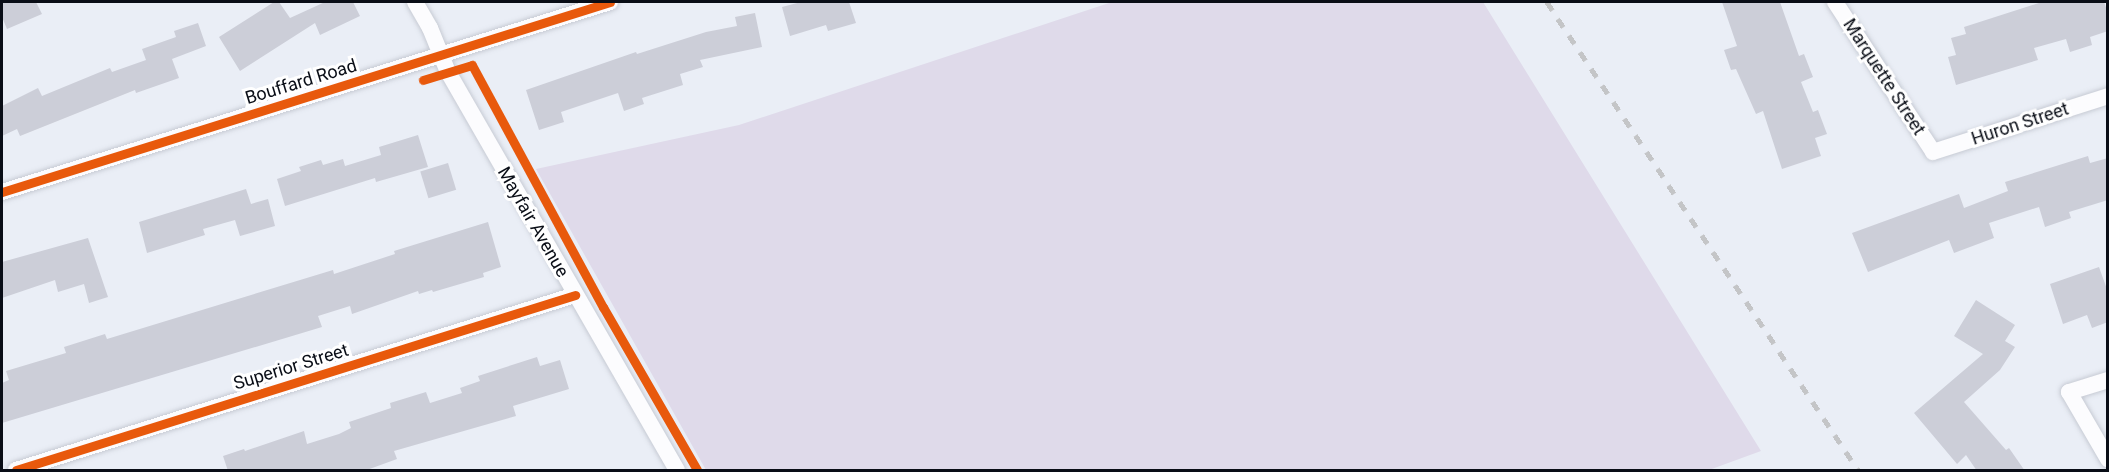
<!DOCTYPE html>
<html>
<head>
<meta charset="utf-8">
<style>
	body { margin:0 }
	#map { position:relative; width:2109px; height:472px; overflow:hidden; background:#eaeef6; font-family:Roboto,sans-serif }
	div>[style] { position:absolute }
	.green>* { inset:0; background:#dfdaea }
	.building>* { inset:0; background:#ccced8; transform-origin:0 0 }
	.roads { filter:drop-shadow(0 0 2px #c7cbd4) drop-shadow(0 0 2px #c7cbd4) }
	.minor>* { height:16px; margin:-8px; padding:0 8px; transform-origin:8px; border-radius:8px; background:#fcfcfe }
	.rail>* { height:4.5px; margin-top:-2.25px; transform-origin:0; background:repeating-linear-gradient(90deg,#c4c5c7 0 10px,transparent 0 20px) }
	.cycleway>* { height:9px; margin:-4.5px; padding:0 4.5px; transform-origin:4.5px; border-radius:4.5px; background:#e8590c }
	span { translate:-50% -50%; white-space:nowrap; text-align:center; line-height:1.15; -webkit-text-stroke:6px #fff; paint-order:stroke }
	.street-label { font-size:18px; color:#090d16 }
	.frame { position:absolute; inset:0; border:3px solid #090d16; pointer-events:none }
</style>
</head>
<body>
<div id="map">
	<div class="green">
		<div style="clip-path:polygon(1112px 2px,1483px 2px,1761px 451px,1709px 470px,706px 470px,536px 169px,739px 125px)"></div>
	</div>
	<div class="building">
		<div style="clip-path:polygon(2px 2px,36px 2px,42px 14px,7px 29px,2px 17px)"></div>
		<div style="clip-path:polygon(274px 2px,279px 2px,290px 18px,325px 2px,353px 2px,360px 16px,320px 35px,315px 23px,240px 71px,219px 37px)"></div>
		<div style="clip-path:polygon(801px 2px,849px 2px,856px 23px,828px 31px,826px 25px,790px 36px,782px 7px)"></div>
		<div style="clip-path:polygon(1722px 2px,1780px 2px,1799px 56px,1804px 54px,1813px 77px,1801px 82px,1813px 112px,1818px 110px,1827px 134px,1815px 138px,1821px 156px,1782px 169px,1763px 111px,1756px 114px,1736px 69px,1731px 70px,1724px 50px,1737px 46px)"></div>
		<div style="clip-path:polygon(2042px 2px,2104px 2px,2108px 13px,2108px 31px,2090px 37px,2092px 45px,2070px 52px,2066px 39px,2034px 48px,2038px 60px,1956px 85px,1948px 57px,1956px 55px,1951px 38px,1966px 34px,1964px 27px)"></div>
		<div style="clip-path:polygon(755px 13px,762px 47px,700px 60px,703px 67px,680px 74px,683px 85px,642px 98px,644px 104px,624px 111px,618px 93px,561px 112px,564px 122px,539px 130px,526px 90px,636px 52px,637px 54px,706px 32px,737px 26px,735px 17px)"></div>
		<div style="clip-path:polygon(198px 23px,206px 46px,172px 59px,179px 78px,136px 93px,135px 90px,20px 136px,17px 129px,2px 136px,2px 106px,38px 88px,42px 96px,110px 68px,112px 72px,146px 60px,142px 49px,176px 37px,174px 31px)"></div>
		<div style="clip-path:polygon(418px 135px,428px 167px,376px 182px,375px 178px,285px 206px,277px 179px,301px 171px,299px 167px,321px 160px,323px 165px,343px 159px,345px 166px,381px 155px,379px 147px)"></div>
		<div style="clip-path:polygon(2088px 156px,2090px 163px,2108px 158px,2108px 200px,2069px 212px,2071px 218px,2045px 227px,2039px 207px,1989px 223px,1994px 238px,1954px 253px,1949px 240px,1868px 272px,1852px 233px,1959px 194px,1964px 208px,2008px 191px,2005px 182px)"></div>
		<div style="left:448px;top:163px;width:28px;height:29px;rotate:73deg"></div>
		<div style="clip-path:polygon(246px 189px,251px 204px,268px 199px,275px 226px,240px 236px,235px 220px,203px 229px,205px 235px,147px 253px,139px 222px)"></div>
		<div style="clip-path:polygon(488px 222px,501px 267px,483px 273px,484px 277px,433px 292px,432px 290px,419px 294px,418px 291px,352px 314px,350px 306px,318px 316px,322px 327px,2px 423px,2px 383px,9px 380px,6px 371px,66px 353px,64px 347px,105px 334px,107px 339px,333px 270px,334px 274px,395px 254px,394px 251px)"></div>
		<div style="clip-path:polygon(88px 238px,108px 297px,89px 303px,84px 284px,58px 292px,55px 280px,2px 298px,2px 262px)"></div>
		<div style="clip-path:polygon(2099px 267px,2108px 292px,2108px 322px,2092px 328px,2087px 315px,2063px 324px,2050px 284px)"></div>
		<div style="clip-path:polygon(1976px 300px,2015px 325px,2005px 341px,2015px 347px,2000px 370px,1964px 402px,2006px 450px,2009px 448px,2025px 471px,1977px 471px,1966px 455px,1957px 464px,1914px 413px,1983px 354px,1954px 336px)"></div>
		<div style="clip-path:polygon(537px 357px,540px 366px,560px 360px,569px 389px,513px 406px,516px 416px,394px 451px,397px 459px,364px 471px,228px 471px,223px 456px,244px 449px,245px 451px,304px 431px,307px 444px,339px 434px,351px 428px,349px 422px,391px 408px,390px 403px,426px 392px,430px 403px,462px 393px,460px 388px,480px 381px,478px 376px)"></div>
	</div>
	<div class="roads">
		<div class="minor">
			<div style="left:415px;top:2px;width:30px;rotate:60deg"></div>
			<div style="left:430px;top:28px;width:48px;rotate:67.8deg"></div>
			<div style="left:448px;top:72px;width:459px;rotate:60.1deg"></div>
			<div style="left:1835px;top:2px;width:179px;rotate:56.8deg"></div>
			<div style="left:1933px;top:152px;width:184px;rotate:-17.7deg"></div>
			<div style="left:2px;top:192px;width:637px;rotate:-17.35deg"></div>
			<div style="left:2108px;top:380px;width:41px;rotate:162.9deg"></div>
			<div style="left:2069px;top:392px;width:78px;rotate:59.8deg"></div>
			<div style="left:16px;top:470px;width:586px;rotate:-17.38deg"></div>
		</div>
	</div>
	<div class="rail">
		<div style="left:1547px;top:2px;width:562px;rotate:56.39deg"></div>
	</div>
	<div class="cycleway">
		<div style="left:423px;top:80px;width:51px;rotate:-17deg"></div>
		<div style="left:472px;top:65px;width:275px;rotate:61.6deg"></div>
		<div style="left:603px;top:307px;width:188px;rotate:60deg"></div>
		<div style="left:2px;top:192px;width:637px;rotate:-17.35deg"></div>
		<div style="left:16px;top:470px;width:586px;rotate:-17.38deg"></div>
	</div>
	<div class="street-label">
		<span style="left:1884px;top:77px;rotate:57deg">Marquette Street</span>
		<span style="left:301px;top:82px;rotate:-17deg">Bouffard Road</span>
		<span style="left:2020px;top:124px;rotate:-18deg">Huron Street</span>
		<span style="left:533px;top:222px;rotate:60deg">Mayfair Avenue</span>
		<span style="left:291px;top:367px;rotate:-17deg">Superior Street</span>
	</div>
	<div class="frame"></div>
</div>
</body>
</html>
